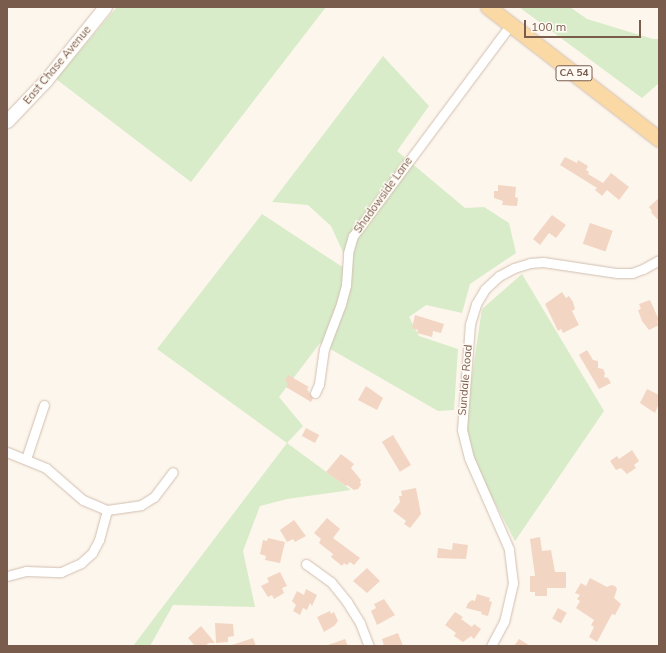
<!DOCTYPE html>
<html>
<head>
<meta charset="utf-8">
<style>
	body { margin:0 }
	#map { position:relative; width:666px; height:653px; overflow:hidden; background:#fdf6ec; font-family:Mulish,sans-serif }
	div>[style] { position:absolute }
	.green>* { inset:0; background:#d8ecc9 }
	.building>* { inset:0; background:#f3d5c3; transform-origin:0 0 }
	.roads { filter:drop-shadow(0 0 1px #d1beb0) drop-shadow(0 0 1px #d1beb0) }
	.street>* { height:9px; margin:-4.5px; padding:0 4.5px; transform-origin:4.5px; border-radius:4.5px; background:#fff }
	.secondary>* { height:13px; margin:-6.5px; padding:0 6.5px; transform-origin:6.5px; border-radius:6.5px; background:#fff }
	.primary>* { height:15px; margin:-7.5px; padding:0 7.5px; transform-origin:7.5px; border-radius:7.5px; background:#fbd9a5 }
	span { translate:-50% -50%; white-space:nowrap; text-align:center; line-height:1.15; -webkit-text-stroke:3px #fffaf3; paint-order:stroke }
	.shield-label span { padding:1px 3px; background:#fffaf3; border:1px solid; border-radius:3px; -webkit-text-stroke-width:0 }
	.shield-label { font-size:10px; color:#7a5c4d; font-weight:700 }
	.street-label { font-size:11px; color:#7a5c4d }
	.frame { position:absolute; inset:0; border:8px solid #7a5c4d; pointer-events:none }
	.scale { position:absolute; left:524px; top:20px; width:117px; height:18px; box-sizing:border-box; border:2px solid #7a5c4d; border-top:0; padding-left:5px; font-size:12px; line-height:14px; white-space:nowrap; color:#7a5c4d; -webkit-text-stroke:3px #fffaf3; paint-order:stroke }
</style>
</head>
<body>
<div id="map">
	<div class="green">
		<div style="clip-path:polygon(117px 7px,326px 7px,191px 182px,56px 79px)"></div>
		<div style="clip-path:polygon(519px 7px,570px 7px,587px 19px,653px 39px,659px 39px,659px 83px,642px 98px)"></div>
		<div style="clip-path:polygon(383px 56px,429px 106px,397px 151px,465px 208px,484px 207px,509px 223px,516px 253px,470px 284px,462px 313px,426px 305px,409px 317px,419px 336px,458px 349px,454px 410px,438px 411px,320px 343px,279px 397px,303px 426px,287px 443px,351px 490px,287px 499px,260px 506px,243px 551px,255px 607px,173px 605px,150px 646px,133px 646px,287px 443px,157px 349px,262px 214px,353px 274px,331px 226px,308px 205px,272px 202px)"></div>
		<div style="clip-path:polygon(522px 274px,604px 411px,515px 541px,477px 469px,465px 422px,482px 309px)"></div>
	</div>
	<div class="building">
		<div style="clip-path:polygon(565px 157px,577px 163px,578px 160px,588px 166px,586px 170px,589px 172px,588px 174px,603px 183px,611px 173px,629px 187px,619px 200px,607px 190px,602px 196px,595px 190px,597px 188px,560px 165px)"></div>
		<div style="clip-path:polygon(498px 185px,516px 187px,515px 197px,518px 198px,517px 206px,502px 205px,503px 201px,494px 198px,494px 191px,498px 191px)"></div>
		<div style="clip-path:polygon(659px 198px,659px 221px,651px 212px,652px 211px,649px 207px)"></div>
		<div style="clip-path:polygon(552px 215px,566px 225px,556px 238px,549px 233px,540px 245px,533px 239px)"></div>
		<div style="left:590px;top:223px;width:24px;height:22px;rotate:19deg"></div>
		<div style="clip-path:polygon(562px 292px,566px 298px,569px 296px,573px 302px,575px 309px,572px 311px,579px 325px,563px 333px,561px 329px,558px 331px,545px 304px)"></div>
		<div style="clip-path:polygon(650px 300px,659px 320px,657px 321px,659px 325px,649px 330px,642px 321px,638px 310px,641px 309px,639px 304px)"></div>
		<div style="clip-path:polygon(415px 315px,444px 324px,441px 333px,433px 331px,432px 337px,417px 333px,418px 330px,412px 328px)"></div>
		<div style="clip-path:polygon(587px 350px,593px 360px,598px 361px,598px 368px,603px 369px,605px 373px,604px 377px,608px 378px,611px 383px,599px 389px,579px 355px)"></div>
		<div style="clip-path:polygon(288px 375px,309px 387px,307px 389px,313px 398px,311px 402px,286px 387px,288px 384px,285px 380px)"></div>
		<div style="clip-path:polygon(366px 386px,383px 398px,377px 410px,358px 400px)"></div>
		<div style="clip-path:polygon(647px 389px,659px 395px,659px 403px,655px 413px,640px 403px)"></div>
		<div style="left:306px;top:428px;width:15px;height:9px;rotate:28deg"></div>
		<div style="left:393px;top:435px;width:35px;height:13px;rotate:59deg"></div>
		<div style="clip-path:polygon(632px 450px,639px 461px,634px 465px,636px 468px,627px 474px,621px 468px,616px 470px,610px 461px,617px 456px,619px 459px)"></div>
		<div style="clip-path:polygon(341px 454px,354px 464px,351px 468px,361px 480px,360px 482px,361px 485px,358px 489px,354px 490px,347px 485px,346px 486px,326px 472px)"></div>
		<div style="clip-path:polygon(416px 488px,421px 514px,410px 528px,404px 524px,406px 521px,393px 511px,400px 502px,399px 496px,402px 496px,401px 491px)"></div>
		<div style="clip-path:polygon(327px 518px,340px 529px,333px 538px,360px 558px,354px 565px,350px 562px,347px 565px,344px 563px,342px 566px,331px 557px,333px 554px,319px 543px,321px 539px,314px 533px)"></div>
		<div style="clip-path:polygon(294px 520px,306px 536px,295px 542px,293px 539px,287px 542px,280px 530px)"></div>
		<div style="clip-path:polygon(540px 537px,542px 551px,551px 550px,555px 572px,566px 572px,566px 588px,547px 588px,547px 596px,535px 596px,535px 592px,530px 592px,530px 576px,535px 576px,530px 539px)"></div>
		<div style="clip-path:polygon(268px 538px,285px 542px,280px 563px,265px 560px,266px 556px,260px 554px,263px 540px,267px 541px)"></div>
		<div style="clip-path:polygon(453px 543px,468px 545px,466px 559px,437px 558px,438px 548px,452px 550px)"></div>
		<div style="clip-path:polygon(367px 568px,380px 581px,367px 593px,353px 581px)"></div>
		<div style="clip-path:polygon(280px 572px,287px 586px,282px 588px,284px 593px,274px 599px,272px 595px,268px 597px,261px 586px,269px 582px,267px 578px)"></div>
		<div style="clip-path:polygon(590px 578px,607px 587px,611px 585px,615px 586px,617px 589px,614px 598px,621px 604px,615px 615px,612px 614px,597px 642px,589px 637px,594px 627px,591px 625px,594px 620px,576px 608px,580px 601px,577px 599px,580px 595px,575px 593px,581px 583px,586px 586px)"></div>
		<div style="clip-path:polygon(306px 589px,317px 595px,312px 606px,310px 603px,307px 610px,303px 608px,300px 615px,293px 611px,296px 605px,292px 601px,297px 591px,304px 595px)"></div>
		<div style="clip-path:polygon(477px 594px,490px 598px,489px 601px,492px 602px,488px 616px,481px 614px,482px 612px,466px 608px,468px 603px,472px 600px,475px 601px)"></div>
		<div style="clip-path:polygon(384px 599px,395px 615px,377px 625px,371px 611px,376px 608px,374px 604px)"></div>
		<div style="left:558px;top:608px;width:10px;height:12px;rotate:29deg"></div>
		<div style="clip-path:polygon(330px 611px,331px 614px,334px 612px,338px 621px,334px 626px,324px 632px,317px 617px)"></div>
		<div style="clip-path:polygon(455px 612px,463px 617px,461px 619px,472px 627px,474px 624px,481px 629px,474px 639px,471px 636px,463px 642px,454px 636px,456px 633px,445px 625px)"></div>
		<div style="clip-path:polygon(215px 623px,233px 624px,234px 636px,228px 637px,228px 642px,216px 643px)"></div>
		<div style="clip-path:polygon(201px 626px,215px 643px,209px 643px,205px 646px,195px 646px,188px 638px)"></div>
		<div style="clip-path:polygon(398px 633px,403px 646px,384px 646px,382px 639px)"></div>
		<div style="clip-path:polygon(253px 638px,256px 646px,233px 646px,232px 645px)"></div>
		<div style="clip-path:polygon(345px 639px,348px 646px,328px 646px,328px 645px)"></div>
		<div style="clip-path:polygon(519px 639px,530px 646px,514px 646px)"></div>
	</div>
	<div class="roads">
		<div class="street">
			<div style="left:315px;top:393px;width:10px;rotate:-66deg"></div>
			<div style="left:319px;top:384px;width:35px;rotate:-82deg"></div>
			<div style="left:324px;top:349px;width:48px;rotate:-69.3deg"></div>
			<div style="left:341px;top:304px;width:20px;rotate:-75deg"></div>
			<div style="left:346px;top:285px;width:32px;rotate:-86deg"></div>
			<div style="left:348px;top:253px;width:18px;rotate:-74deg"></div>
			<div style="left:353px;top:236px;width:264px;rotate:-53.3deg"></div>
			<div style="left:7px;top:452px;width:42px;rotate:22.3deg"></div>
			<div style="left:46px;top:468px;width:49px;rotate:40.9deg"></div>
			<div style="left:83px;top:500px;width:26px;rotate:23deg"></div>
			<div style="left:107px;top:510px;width:34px;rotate:-8deg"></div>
			<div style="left:141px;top:505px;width:15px;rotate:-32deg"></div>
			<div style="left:154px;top:497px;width:31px;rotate:-53deg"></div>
			<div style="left:26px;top:459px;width:57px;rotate:-71.6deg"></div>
			<div style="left:306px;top:564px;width:31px;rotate:36deg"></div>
			<div style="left:331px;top:582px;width:26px;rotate:51deg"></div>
			<div style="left:347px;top:602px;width:25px;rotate:58deg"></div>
			<div style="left:360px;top:623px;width:25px;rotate:69deg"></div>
			<div style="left:7px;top:576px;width:20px;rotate:-15deg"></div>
			<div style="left:26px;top:571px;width:35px;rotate:2deg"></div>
			<div style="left:61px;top:572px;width:22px;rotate:-24deg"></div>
			<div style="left:81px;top:563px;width:15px;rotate:-42deg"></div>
			<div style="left:92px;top:553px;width:15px;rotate:-62deg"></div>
			<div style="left:99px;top:540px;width:31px;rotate:-75deg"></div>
			<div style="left:491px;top:646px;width:27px;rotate:-62deg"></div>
			<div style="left:504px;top:622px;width:40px;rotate:-77deg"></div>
			<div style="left:513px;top:583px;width:34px;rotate:-97deg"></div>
			<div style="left:509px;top:549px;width:99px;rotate:-113.7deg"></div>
			<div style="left:469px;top:458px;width:29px;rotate:-104deg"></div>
			<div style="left:462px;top:430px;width:106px;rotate:-85.7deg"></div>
			<div style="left:470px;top:324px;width:21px;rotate:-73deg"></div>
			<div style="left:476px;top:304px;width:17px;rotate:-59deg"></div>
			<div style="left:485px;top:289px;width:19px;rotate:-43deg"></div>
			<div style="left:499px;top:276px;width:17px;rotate:-28deg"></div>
			<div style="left:514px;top:268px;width:17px;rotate:-17deg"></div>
			<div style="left:530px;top:263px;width:13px;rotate:-4deg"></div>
			<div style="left:543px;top:262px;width:75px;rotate:8.5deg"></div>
			<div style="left:617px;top:273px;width:15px"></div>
			<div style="left:632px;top:273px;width:12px;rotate:-20deg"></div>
			<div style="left:643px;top:269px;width:18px;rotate:-29deg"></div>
		</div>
		<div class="secondary">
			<div style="left:7px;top:121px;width:57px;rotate:-46.4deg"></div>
			<div style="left:46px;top:80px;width:94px;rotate:-51.1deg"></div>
		</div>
		<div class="primary">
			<div style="left:488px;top:7px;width:216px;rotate:37.7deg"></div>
		</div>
	</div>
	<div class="shield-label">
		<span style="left:574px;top:73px">CA 54</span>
	</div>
	<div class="street-label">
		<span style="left:57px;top:65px;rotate:-50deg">East Chase Avenue</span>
		<span style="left:383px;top:195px;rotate:-54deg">Shadowside Lane</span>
		<span style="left:465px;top:380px;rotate:-85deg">Sundale Road</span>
	</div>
	<div class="frame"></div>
	<div class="scale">100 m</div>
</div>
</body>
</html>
